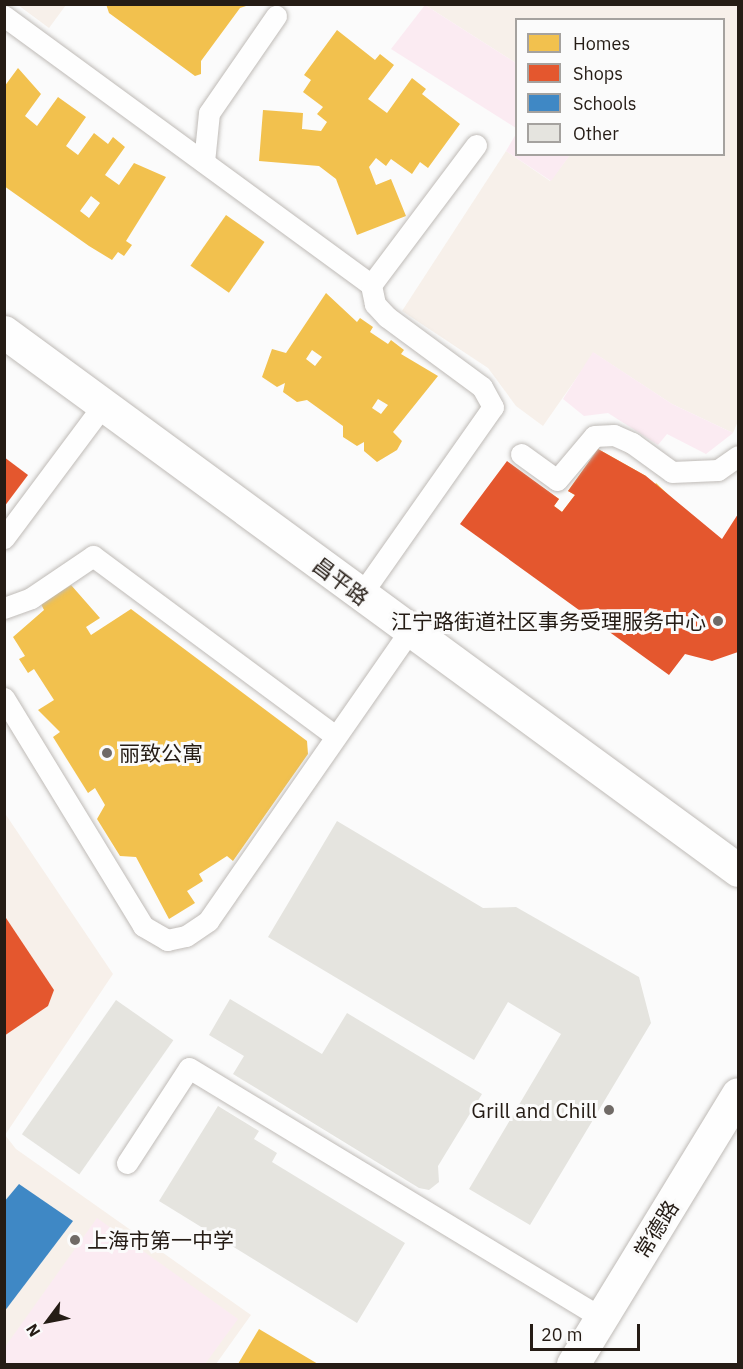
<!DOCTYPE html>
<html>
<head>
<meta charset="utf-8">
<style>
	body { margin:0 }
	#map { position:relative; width:743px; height:1369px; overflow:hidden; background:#fbfbfb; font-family:"IBM Plex Sans","Noto Sans SC",sans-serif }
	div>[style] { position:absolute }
	.built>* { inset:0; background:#f7f0ea }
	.green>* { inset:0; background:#fbebf2 }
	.homes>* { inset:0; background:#f2c14e; transform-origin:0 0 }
	.shops>* { inset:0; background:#e4572e }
	.schools>* { inset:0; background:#3f88c5 }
	.building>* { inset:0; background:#e5e4df; transform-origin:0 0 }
	.roads { filter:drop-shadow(0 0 2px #bfbbb7) drop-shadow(0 0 2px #bfbbb7) }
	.service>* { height:21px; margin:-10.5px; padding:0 10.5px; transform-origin:10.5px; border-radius:10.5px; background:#fefefe }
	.tertiary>* { height:33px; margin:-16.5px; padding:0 16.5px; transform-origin:16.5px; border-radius:16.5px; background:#fefefe }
	.secondary>* { height:33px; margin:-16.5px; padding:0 16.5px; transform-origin:16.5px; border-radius:16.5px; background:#fefefe }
	.dots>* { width:16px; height:16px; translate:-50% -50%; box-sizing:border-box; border:3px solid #fbfbfb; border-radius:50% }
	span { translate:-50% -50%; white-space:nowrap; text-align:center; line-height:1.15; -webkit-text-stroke:6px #fbfbfb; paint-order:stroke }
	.street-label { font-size:21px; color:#251c15 }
	.poi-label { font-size:21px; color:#251c15 }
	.right { translate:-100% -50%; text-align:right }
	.left { translate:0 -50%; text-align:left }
	.frame { position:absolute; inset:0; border:6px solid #251c15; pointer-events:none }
	.legend { position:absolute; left:515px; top:18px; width:210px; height:138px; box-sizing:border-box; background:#fbfbfb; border:2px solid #a5a29f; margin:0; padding:8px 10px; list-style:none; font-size:18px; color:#251c15 }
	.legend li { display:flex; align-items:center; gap:12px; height:30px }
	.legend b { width:30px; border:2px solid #a5a29f }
	.north { position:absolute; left:18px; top:1291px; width:60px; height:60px; -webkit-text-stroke:4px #fbfbfb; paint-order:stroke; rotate:238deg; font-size:16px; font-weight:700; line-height:24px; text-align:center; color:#251c15 }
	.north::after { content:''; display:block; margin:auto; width:21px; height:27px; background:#251c15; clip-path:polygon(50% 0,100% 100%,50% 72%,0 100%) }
	.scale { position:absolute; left:530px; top:1324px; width:110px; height:27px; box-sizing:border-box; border:3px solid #251c15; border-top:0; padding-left:8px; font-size:18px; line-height:21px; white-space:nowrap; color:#251c15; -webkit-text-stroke:4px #fbfbfb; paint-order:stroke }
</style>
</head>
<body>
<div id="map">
	<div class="built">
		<div style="clip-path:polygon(18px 5px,66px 5px,49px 28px)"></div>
		<div style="clip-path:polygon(425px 5px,738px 5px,738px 421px,733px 433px,672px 404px,594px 353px,543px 426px,516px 406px,488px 368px,402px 311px,506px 151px,550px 181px,570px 155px,724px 154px,724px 20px,516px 20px,516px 63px)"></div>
		<div style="clip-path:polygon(4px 812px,113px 974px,5px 1135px,16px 1149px,251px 1315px,216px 1364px,5px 1364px)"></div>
	</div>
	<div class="green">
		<div style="clip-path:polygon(425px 5px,516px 63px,516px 128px,391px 49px)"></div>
		<div style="clip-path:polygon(516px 134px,516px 154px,570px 155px,551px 181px,506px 151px)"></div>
		<div style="clip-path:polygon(593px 352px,672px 404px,733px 433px,706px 454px,667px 434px,658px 445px,608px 413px,584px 416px,563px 399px)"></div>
		<div style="clip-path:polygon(97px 1218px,238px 1319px,205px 1364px,5px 1364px,5px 1347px)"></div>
	</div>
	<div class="homes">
		<div style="clip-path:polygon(106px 4px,252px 4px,240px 8px,201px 61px,201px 74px,195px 76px,109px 13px)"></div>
		<div style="clip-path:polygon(337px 30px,375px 60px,380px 54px,394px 65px,368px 99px,387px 113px,412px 78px,426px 89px,422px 94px,460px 124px,428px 168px,420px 162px,412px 174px,391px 159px,386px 166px,376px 158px,369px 167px,376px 185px,391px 179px,406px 216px,357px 235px,336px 179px,319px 166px,259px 161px,263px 110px,303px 113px,302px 129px,321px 131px,327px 122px,317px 114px,323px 107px,303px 92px,311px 80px,304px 75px)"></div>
		<div style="clip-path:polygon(evenodd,18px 68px,41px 94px,25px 116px,37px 126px,58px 97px,86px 117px,66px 146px,78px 155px,94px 133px,108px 144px,113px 137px,125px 147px,105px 175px,119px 185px,134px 163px,166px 177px,126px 241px,132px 245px,124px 256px,118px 252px,112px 260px,89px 246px,4px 186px,4px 87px,18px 68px,91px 196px,100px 203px,89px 218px,80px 211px,91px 196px)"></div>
		<div style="left:226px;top:215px;width:47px;height:62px;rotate:35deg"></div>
		<div style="clip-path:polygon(evenodd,326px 293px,357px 322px,360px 318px,373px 327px,370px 332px,388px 344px,391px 340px,404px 350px,401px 354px,438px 376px,393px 432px,402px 441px,397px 450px,377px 462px,364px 451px,364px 442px,357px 446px,343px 437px,343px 426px,307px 400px,297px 402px,283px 392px,285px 383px,277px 387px,262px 377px,272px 349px,286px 353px,326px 293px,312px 350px,322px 357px,315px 366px,306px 359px,312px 350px,326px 293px,378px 399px,388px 405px,381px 414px,372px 408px,378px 399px)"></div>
		<div style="clip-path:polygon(598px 449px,646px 476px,632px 495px,641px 502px,656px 483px,696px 521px,666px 562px,660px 558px,648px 574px,656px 580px,660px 574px,678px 586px,654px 631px,585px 580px,597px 563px,588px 556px,575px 573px,507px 523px,542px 487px,559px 499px,554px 506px,562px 512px,575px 495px,568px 491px)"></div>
		<div style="clip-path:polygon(71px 585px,100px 618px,86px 627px,91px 635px,131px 609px,307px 741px,308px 754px,233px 861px,227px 856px,199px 874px,203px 881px,187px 891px,195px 903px,169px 919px,136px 857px,120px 856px,97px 819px,105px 805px,95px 788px,88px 793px,53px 737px,60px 732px,38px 710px,54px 700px,34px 669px,28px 673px,19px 659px,25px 656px,13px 637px,44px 610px,41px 604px)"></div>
		<div style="clip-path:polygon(259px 1329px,318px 1364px,238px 1364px)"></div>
	</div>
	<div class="shops">
		<div style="clip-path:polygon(598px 449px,646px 476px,722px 539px,738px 514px,738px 652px,712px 661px,685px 654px,669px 675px,460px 524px,507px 461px,559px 499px,554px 506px,562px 512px,575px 495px,568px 491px)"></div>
		<div style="clip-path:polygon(4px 457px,28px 475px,4px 507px)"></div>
		<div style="clip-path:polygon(4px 915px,54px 990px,48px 1006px,4px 1036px)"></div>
	</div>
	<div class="schools">
		<div style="clip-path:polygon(19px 1184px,73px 1221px,4px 1312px,4px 1202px)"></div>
	</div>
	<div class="building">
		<div style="clip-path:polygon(337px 821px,483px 908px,516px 907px,639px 977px,651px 1023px,530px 1225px,469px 1189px,561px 1034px,508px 1002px,474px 1060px,268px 937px)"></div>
		<div style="clip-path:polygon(230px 999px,322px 1054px,347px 1013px,482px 1094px,438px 1166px,439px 1182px,429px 1190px,419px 1188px,233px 1074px,244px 1056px,209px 1035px)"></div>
		<div style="left:116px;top:1000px;width:70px;height:164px;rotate:35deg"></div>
		<div style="clip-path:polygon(218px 1106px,259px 1131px,254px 1139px,277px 1153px,272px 1162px,405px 1243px,357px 1323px,159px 1201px)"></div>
	</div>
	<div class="roads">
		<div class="service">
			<div style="left:4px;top:16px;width:455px;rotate:36.2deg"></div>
			<div style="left:204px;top:162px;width:49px;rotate:-84.2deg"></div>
			<div style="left:209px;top:113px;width:118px;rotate:-55.4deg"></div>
			<div style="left:521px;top:454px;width:44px;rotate:35.8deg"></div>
			<div style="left:557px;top:480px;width:57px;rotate:-49.9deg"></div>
			<div style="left:594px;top:436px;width:20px;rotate:-3deg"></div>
			<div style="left:614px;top:435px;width:20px;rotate:24deg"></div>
			<div style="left:632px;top:443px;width:49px;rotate:35.9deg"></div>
			<div style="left:672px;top:472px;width:46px;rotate:-2.5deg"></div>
			<div style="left:718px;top:470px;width:24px;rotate:-35deg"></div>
			<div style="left:4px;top:538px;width:166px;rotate:-53.3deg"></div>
			<div style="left:360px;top:596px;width:231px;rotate:-54.9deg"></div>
			<div style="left:493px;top:407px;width:23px;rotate:-119deg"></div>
			<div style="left:482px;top:387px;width:118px;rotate:-143.6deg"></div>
			<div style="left:387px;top:317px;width:18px;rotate:-133deg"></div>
			<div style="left:375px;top:304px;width:19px;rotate:-102deg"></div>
			<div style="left:371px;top:285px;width:175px;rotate:-53.1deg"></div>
			<div style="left:4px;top:608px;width:29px;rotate:-20deg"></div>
			<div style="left:31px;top:598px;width:75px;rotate:-34.1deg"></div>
			<div style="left:93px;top:556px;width:302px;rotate:36.6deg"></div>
			<div style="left:4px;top:698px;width:267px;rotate:58.6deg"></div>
			<div style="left:143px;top:926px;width:28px;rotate:30deg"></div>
			<div style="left:167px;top:940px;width:19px;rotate:-12deg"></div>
			<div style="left:186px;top:936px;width:27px;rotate:-34deg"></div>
			<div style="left:208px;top:921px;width:352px;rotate:-55.2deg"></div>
			<div style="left:127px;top:1163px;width:113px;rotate:-56.9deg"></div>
			<div style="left:189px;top:1068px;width:482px;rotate:31.2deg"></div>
		</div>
		<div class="tertiary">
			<div style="left:4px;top:332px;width:910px;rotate:36.24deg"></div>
		</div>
		<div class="secondary">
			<div style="left:573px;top:1364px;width:316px;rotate:-58.6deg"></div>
		</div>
	</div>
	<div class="dots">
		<div style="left:718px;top:621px;background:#706a66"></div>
		<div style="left:107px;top:753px;background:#706a66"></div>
		<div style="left:609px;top:1110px;background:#706a66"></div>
		<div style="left:75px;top:1240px;background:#706a66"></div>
	</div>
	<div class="street-label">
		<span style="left:341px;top:581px;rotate:37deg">昌平路</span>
		<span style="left:656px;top:1229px;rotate:-58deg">常德路</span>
	</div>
	<div class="poi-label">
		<span class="right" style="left:706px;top:621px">江宁路街道社区事务受理服务中心</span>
		<span class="left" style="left:119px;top:753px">丽致公寓</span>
		<span class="right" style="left:597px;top:1110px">Grill and Chill</span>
		<span class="left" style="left:87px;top:1240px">上海市第一中学</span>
	</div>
	<div class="frame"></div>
	<ul class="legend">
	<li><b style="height:16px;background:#f2c14e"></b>Homes</li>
	<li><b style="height:16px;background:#e4572e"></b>Shops</li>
	<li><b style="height:16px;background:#3f88c5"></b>Schools</li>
	<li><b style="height:16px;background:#e5e4df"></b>Other</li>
	</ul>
	<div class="north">N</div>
	<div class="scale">20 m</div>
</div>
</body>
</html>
